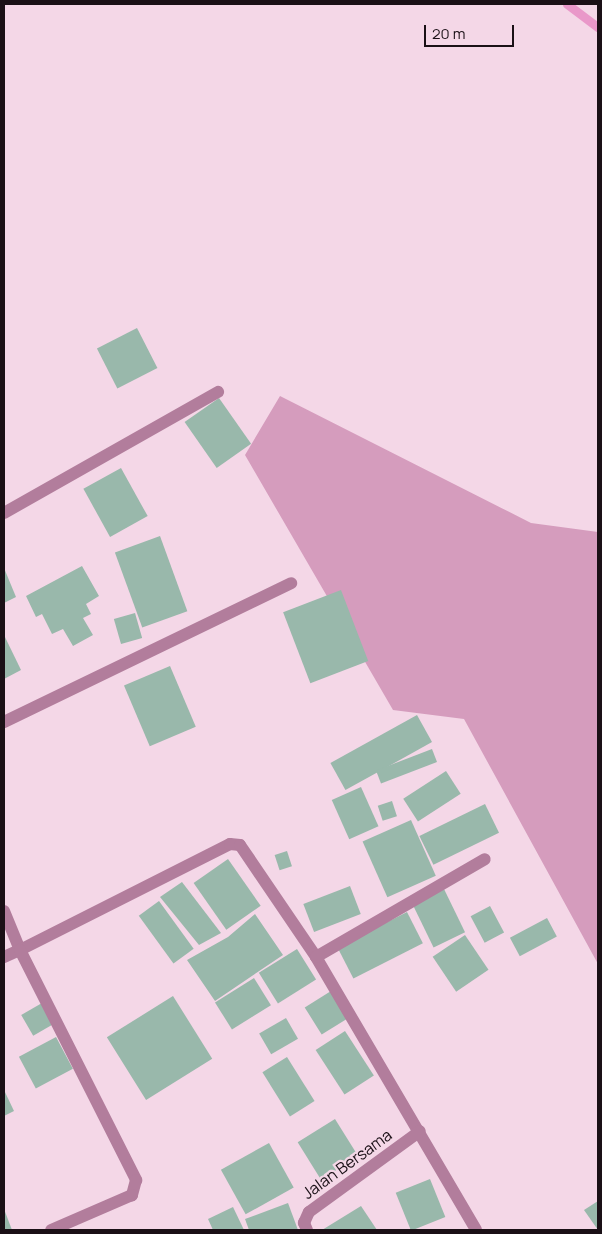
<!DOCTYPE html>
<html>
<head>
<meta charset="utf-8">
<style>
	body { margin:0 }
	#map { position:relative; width:602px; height:1234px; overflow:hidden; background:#f4d7e7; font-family:Manrope,sans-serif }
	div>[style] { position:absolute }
	.green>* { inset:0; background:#d59cbd }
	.stream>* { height:9px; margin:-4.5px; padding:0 4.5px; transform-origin:4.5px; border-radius:4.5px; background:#e998c9 }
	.building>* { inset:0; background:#99b8ab; transform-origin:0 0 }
	.minor>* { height:12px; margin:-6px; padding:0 6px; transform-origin:6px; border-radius:6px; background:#b27d9c }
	span { translate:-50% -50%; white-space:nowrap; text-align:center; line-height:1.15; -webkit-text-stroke:4.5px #f4d7e7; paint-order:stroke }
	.street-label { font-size:16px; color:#1a1016 }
	.frame { position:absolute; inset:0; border:5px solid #1a1016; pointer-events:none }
	.scale { position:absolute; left:424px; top:25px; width:90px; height:22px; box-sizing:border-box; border:2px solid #1a1016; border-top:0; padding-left:6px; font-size:15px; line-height:18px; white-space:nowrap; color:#1a1016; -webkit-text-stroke:4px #f4d7e7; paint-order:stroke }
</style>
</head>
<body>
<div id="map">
	<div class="green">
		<div style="clip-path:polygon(280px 396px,531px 523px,598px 532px,598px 964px,464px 719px,393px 710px,245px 455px)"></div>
	</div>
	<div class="stream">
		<div style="left:567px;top:4px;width:39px;rotate:37deg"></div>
	</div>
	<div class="building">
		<div style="left:137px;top:328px;width:45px;height:45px;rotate:63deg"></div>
		<div style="left:219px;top:398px;width:56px;height:42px;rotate:55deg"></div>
		<div style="left:121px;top:468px;width:55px;height:43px;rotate:61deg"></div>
		<div style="left:160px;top:536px;width:80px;height:48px;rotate:70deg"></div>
		<div style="clip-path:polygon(82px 566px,99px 596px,86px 604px,91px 614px,83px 618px,93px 635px,73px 646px,63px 629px,52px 634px,42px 614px,36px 617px,26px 596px)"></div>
		<div style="clip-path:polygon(4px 568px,16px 597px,4px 603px)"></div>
		<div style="left:341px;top:590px;width:76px;height:62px;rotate:69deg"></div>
		<div style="left:135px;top:613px;width:26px;height:22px;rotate:74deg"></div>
		<div style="clip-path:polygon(4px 635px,21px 670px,4px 679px)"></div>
		<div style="left:170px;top:666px;width:66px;height:50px;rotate:67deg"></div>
		<div style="left:417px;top:715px;width:31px;height:99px;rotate:61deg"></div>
		<div style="left:432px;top:749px;width:14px;height:60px;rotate:69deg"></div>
		<div style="left:446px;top:771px;width:27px;height:51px;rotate:57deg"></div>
		<div style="left:361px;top:787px;width:43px;height:32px;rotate:66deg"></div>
		<div style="left:392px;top:801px;width:16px;height:15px;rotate:72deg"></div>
		<div style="left:485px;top:804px;width:32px;height:73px;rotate:64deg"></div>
		<div style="left:411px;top:820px;width:61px;height:53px;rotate:66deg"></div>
		<div style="left:287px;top:851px;width:16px;height:13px;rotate:72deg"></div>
		<div style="left:228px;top:859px;width:57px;height:42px;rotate:55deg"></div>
		<div style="clip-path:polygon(182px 882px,221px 933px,199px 945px,160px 897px)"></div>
		<div style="left:350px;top:886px;width:30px;height:50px;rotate:69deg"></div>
		<div style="left:444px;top:889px;width:48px;height:35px;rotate:64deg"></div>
		<div style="left:159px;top:901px;width:59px;height:25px;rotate:54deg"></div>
		<div style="left:490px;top:906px;width:30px;height:22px;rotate:62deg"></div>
		<div style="left:407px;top:912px;width:35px;height:78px;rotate:63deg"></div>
		<div style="clip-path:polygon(255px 914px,283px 955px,215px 1001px,187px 960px,228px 937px)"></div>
		<div style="left:547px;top:918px;width:21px;height:42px;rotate:62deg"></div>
		<div style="left:465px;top:935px;width:42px;height:39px;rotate:56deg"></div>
		<div style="left:297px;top:949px;width:36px;height:45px;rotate:58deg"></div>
		<div style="left:254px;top:978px;width:32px;height:46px;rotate:58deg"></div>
		<div style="left:331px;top:991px;width:32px;height:31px;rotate:58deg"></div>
		<div style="left:173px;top:996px;width:74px;height:78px;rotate:58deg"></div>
		<div style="left:42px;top:1003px;width:24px;height:24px;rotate:60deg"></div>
		<div style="left:286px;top:1018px;width:24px;height:31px;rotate:60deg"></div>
		<div style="left:345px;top:1031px;width:53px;height:35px;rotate:57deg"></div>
		<div style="left:56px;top:1037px;width:36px;height:42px;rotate:62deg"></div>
		<div style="left:287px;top:1057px;width:52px;height:29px;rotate:58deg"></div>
		<div style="clip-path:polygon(4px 1090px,14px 1111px,4px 1116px)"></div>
		<div style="left:335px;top:1119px;width:44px;height:44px;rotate:58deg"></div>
		<div style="left:269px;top:1143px;width:51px;height:55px;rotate:61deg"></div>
		<div style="left:430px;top:1179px;width:41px;height:37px;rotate:68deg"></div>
		<div style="clip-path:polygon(598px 1201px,598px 1230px,584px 1210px)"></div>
		<div style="clip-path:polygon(288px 1203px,298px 1230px,249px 1230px,245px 1219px)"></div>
		<div style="clip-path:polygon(361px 1206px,377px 1230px,322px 1230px)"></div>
		<div style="clip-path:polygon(233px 1207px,244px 1230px,213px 1230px,208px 1219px)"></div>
		<div style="clip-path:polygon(4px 1209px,12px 1230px,4px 1230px)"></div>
	</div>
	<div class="minor">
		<div style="left:4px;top:513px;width:246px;rotate:-29.5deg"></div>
		<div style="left:4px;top:722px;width:319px;rotate:-25.8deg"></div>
		<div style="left:4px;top:911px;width:42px;rotate:67.7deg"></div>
		<div style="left:20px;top:950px;width:235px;rotate:-26.8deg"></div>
		<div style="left:230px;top:844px;width:10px;rotate:6deg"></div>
		<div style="left:240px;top:845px;width:135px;rotate:55.8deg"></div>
		<div style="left:316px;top:957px;width:316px;rotate:59.6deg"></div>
		<div style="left:4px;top:957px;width:17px;rotate:-24deg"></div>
		<div style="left:20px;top:950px;width:258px;rotate:63.2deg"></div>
		<div style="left:136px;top:1180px;width:16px;rotate:105deg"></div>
		<div style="left:132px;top:1195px;width:88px;rotate:156.6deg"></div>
		<div style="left:316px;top:957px;width:195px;rotate:-30.1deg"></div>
		<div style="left:307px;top:1230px;width:8px;rotate:-113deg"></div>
		<div style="left:304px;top:1223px;width:12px;rotate:-66deg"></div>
		<div style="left:309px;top:1212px;width:137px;rotate:-36.1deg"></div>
	</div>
	<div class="street-label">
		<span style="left:347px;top:1164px;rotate:-36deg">Jalan Bersama</span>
	</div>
	<div class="frame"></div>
	<div class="scale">20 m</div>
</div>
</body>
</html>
